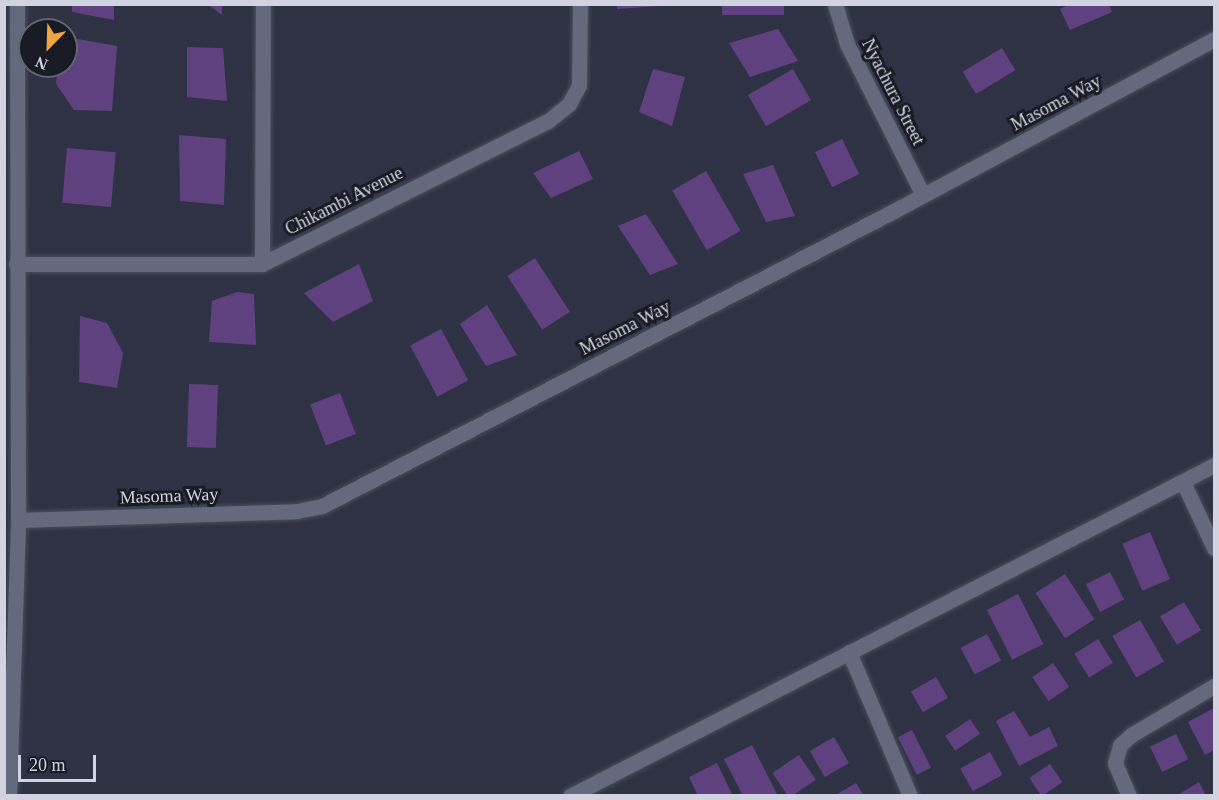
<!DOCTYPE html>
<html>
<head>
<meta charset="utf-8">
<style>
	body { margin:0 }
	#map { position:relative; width:1219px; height:800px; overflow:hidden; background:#2e3244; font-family:"Times New Roman",serif }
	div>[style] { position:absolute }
	.building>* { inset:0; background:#604180; transform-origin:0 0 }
	.roads { filter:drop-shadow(0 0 2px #4a4e5d) drop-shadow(0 0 2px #4a4e5d) }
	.minor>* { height:15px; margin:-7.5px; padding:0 7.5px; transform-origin:7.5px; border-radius:7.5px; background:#64697e }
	span { translate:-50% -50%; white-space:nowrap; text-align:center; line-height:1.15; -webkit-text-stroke:6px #181b23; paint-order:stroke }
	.street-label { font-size:18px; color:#d1d4e0 }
	.frame { position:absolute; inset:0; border:6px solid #d1d4e0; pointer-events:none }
	.north { position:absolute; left:18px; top:18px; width:60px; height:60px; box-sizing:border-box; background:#181b23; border:2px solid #62656f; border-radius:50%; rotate:203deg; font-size:16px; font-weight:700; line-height:24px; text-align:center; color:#d1d4e0 }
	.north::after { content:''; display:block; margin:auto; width:21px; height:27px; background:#f0a63e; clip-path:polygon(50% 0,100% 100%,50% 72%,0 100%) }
	.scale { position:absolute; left:18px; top:755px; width:78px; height:27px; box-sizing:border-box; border:3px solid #d1d4e0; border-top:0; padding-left:8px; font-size:18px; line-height:21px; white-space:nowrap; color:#d1d4e0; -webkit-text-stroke:4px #181b23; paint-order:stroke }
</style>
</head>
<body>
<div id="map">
	<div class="building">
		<div style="clip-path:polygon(72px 4px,114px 4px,114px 20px,72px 12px)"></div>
		<div style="clip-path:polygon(207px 4px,222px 4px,222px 15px)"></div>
		<div style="clip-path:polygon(617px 4px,660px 4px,660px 6px,617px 9px)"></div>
		<div style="left:722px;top:4px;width:62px;height:11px"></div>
		<div style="clip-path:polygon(1070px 4px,1109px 4px,1112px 12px,1070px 30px,1060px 9px)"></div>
		<div style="clip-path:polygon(778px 29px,798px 61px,750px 77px,729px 43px)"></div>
		<div style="clip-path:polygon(66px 37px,117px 46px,112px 111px,74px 110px,56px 84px,58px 66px,66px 66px)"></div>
		<div style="clip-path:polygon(187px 47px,223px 48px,227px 101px,187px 97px)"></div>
		<div style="left:1002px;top:48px;width:26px;height:46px;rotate:59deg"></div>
		<div style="clip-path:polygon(653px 69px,685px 77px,672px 126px,639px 112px)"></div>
		<div style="left:793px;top:69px;width:36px;height:52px;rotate:60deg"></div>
		<div style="clip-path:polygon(179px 135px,226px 139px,224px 205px,180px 201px)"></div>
		<div style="left:842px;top:139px;width:39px;height:30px;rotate:64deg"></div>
		<div style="left:67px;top:148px;width:49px;height:55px;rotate:5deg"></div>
		<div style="clip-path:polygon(579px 151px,593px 179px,551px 198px,533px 173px)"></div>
		<div style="clip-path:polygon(773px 165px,795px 216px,766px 222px,743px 174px)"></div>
		<div style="left:706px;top:171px;width:69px;height:39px;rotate:60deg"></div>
		<div style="clip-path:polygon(646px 214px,678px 264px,650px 275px,618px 226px)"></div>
		<div style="left:535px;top:258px;width:64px;height:33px;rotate:57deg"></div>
		<div style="clip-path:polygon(359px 264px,373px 301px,333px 322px,304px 293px)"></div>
		<div style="clip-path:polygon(237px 292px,254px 294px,256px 345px,209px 342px,212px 301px)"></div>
		<div style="clip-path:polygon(487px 305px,517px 355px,486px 366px,460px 324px)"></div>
		<div style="clip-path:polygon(80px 316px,107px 323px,123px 353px,117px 388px,79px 382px)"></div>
		<div style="left:441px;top:329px;width:58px;height:35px;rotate:62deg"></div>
		<div style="left:189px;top:384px;width:29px;height:63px;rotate:2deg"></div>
		<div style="left:340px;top:393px;width:44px;height:32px;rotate:69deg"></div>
		<div style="left:1150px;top:532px;width:51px;height:30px;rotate:67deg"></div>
		<div style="left:1110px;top:572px;width:31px;height:27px;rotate:63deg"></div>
		<div style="left:1065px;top:574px;width:54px;height:35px;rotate:57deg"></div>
		<div style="left:1018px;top:594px;width:56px;height:35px;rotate:63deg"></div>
		<div style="left:1184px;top:602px;width:33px;height:28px;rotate:59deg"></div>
		<div style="left:1140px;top:620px;width:48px;height:32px;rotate:60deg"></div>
		<div style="left:987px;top:634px;width:30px;height:30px;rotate:62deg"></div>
		<div style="left:1098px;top:639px;width:28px;height:28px;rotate:58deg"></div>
		<div style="left:1053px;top:663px;width:29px;height:25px;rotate:56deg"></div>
		<div style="left:936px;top:677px;width:24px;height:29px;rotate:60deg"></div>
		<div style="clip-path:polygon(1214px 708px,1214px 750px,1205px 755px,1188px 722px)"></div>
		<div style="clip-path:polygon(1014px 711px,1030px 737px,1049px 727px,1058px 746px,1019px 766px,996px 721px)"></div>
		<div style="left:970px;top:719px;width:18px;height:30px;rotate:56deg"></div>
		<div style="left:912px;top:730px;width:42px;height:16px;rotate:63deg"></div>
		<div style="left:1176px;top:734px;width:28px;height:29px;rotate:64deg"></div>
		<div style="left:834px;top:737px;width:30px;height:28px;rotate:60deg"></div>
		<div style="clip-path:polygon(752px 745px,778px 796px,743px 796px,724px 759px)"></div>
		<div style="left:990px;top:752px;width:26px;height:34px;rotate:61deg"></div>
		<div style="left:799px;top:755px;width:30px;height:32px;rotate:56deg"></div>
		<div style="clip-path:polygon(717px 763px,733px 796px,698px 796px,689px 777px)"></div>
		<div style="left:1050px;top:764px;width:22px;height:25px;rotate:56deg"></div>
		<div style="clip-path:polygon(1199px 782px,1206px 796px,1176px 796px)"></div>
		<div style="clip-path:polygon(856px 783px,864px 796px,834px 796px)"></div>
	</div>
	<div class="roads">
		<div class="minor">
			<div style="left:835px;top:4px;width:42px;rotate:73.3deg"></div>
			<div style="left:847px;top:44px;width:169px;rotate:63.3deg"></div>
			<div style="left:16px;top:264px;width:246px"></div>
			<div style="left:262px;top:264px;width:320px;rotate:-26.6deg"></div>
			<div style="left:548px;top:121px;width:27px;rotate:-39deg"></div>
			<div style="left:569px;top:104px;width:21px;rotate:-62deg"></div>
			<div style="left:579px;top:85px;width:81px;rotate:-89.3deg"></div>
			<div style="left:262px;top:264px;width:260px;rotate:-89.8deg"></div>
			<div style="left:1183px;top:482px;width:73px;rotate:64.8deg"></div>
			<div style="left:18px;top:520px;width:279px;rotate:-1.8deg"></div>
			<div style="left:297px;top:511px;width:25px;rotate:-11deg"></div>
			<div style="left:322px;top:506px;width:637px;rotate:-27.29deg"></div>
			<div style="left:888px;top:214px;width:370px;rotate:-28.2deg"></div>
			<div style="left:849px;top:652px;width:156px;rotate:67deg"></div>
			<div style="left:9px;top:796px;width:276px;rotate:-88.1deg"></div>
			<div style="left:18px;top:520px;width:516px;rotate:-90.11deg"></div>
			<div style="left:570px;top:796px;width:724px;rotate:-27.2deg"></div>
			<div style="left:1129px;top:796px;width:36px;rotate:-113deg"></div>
			<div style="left:1115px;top:763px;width:19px;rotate:-74deg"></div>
			<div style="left:1120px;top:745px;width:15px;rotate:-42deg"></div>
			<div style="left:1131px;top:735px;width:96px;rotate:-30.6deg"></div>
		</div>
	</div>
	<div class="street-label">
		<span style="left:893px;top:92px;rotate:63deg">Nyachura Street</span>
		<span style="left:1056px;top:103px;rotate:-28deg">Masoma Way</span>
		<span style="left:344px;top:201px;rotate:-27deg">Chikambi Avenue</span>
		<span style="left:625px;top:328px;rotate:-27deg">Masoma Way</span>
		<span style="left:169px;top:496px;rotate:-2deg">Masoma Way</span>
	</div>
	<div class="frame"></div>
	<div class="north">N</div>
	<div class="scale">20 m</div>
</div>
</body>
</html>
